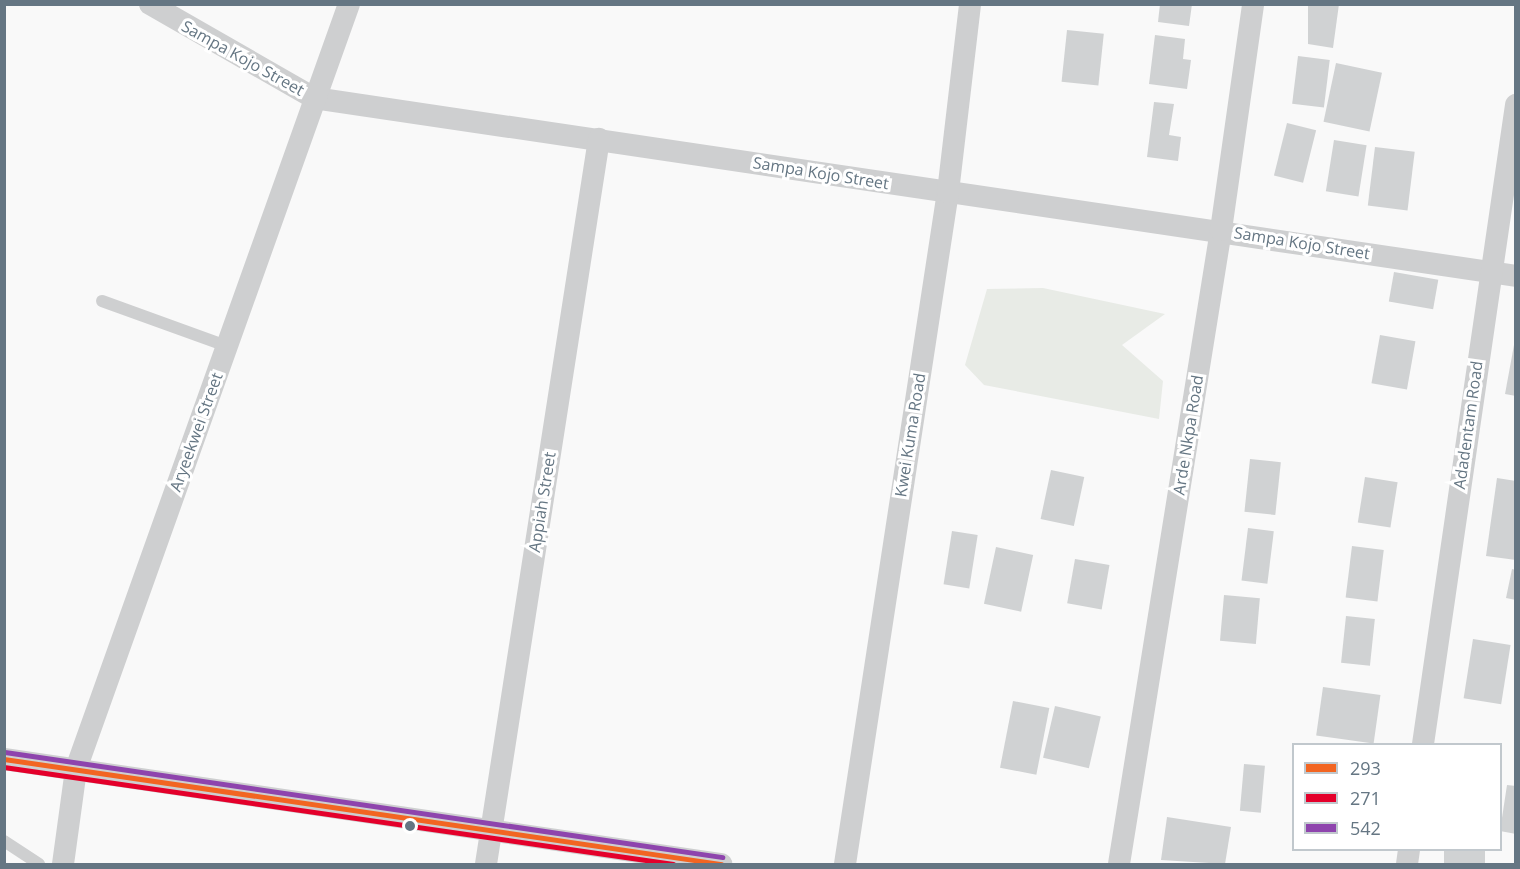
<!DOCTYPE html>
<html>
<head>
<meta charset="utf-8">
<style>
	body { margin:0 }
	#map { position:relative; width:1520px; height:869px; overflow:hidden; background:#f9f9f9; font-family:"Open Sans",sans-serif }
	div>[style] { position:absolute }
	.green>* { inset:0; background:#e8ebe6 }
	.building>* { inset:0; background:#d0d2d3; transform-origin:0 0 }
	.lane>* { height:12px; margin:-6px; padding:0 6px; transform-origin:6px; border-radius:6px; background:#cecfd0 }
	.street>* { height:22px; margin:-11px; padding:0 11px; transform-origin:11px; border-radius:11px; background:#cecfd0 }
	.bus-1>* { height:4.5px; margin:-2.25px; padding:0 2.25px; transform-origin:2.25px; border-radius:2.25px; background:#f26522 }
	.bus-2>* { height:4.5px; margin:-2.25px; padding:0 2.25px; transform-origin:2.25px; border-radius:2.25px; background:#e4002b }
	.bus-3>* { height:4.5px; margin:-2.25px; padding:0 2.25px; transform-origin:2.25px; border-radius:2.25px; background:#8e44ad }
	.dots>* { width:16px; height:16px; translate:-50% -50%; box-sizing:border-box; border:3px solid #fff; border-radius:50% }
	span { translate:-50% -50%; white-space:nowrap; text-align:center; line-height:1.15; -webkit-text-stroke:6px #fff; paint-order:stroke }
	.street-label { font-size:16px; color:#657683 }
	.frame { position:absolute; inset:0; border:6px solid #657683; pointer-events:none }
	.legend { position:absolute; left:1292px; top:743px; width:210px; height:108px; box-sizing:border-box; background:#fff; border:2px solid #c1c8cd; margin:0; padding:8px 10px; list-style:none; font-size:18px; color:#657683 }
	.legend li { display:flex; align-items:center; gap:12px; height:30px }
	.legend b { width:30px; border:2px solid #c1c8cd }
</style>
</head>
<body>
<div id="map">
	<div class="green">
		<div style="clip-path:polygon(1043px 288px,1165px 314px,1122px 345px,1163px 381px,1159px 419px,984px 385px,965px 365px,987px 289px)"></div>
	</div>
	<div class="building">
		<div style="clip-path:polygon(1160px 4px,1192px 4px,1189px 26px,1158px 22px)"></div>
		<div style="clip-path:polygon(1308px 4px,1339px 4px,1333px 48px,1308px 44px)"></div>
		<div style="left:1067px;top:30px;width:37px;height:52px;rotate:6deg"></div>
		<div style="clip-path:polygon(1155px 35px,1185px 39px,1183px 59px,1191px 60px,1187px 89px,1149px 84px)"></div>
		<div style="left:1298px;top:56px;width:32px;height:48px;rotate:7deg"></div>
		<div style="left:1336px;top:63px;width:47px;height:60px;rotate:12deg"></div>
		<div style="clip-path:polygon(1154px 102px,1174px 104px,1169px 135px,1181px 137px,1178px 161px,1147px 157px)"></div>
		<div style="left:1287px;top:123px;width:30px;height:54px;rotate:14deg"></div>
		<div style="left:1334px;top:140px;width:33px;height:52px;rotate:9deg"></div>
		<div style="left:1375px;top:147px;width:40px;height:59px;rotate:7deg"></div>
		<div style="left:1394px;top:272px;width:45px;height:30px;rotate:10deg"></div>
		<div style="left:1380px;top:335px;width:36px;height:49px;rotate:10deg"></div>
		<div style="clip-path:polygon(1514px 345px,1516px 345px,1516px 396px,1505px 394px)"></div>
		<div style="left:1250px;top:459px;width:31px;height:53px;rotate:6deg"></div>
		<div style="left:1051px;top:470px;width:34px;height:50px;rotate:12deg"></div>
		<div style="left:1365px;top:477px;width:33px;height:46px;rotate:9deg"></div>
		<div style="clip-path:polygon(1497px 478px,1516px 481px,1516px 560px,1486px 556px)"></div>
		<div style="left:1248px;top:528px;width:26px;height:53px;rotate:7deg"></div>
		<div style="left:952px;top:531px;width:26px;height:54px;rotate:9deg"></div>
		<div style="left:1352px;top:546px;width:32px;height:52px;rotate:7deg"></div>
		<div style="left:996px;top:547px;width:38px;height:58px;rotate:12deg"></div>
		<div style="left:1075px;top:559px;width:35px;height:45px;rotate:10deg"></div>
		<div style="clip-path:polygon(1512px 569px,1516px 570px,1516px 600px,1506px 598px)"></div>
		<div style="left:1224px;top:595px;width:36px;height:46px;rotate:5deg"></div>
		<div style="left:1346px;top:616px;width:29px;height:47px;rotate:6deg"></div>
		<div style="left:1473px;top:639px;width:38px;height:60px;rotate:9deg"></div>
		<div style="left:1323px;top:687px;width:58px;height:49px;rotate:8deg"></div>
		<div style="left:1013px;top:701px;width:37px;height:68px;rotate:11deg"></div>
		<div style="left:1055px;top:706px;width:47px;height:53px;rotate:13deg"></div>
		<div style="left:1244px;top:764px;width:21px;height:47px;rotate:5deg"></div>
		<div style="clip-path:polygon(1507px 785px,1516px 786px,1516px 834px,1500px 831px)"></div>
		<div style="clip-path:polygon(1167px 817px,1231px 827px,1225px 864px,1161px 860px)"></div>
		<div style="left:1444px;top:850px;width:41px;height:14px"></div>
	</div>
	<div class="lane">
		<div style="left:102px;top:301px;width:132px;rotate:19.9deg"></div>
		<div style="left:4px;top:841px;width:42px;rotate:33.3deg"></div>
	</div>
	<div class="street">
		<div style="left:150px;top:4px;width:189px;rotate:29.8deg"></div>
		<div style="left:314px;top:98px;width:1215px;rotate:8.42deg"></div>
		<div style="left:1423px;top:744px;width:646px;rotate:-81.72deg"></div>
		<div style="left:4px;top:759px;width:725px;rotate:8.33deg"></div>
		<div style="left:63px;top:864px;width:96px;rotate:-82.2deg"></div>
		<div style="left:76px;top:769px;width:812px;rotate:-70.36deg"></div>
		<div style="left:486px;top:864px;width:734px;rotate:-81.14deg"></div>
		<div style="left:845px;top:864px;width:680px;rotate:-81.29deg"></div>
		<div style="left:948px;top:192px;width:189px;rotate:-83.3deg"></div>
		<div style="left:1119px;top:864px;width:642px;rotate:-80.86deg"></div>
		<div style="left:1221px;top:230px;width:228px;rotate:-81.9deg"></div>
		<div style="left:1407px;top:864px;width:14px;rotate:-82deg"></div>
	</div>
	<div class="bus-1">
		<div style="left:4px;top:759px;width:725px;rotate:8.33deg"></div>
	</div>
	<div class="bus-2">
		<div style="left:4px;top:767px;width:676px;rotate:8.25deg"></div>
	</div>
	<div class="bus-3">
		<div style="left:5px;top:752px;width:725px;rotate:8.33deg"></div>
	</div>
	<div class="dots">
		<div style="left:410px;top:826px;background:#657683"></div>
	</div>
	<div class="street-label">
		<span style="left:243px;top:58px;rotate:29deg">Sampa Kojo Street</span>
		<span style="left:821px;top:173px;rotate:9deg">Sampa Kojo Street</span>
		<span style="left:1302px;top:243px;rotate:9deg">Sampa Kojo Street</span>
		<span style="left:1468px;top:425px;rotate:-82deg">Adadentam Road</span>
		<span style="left:196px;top:432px;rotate:-70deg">Aryeekwei Street</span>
		<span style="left:910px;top:435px;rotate:-81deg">Kwei Kuma Road</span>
		<span style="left:1188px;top:435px;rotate:-81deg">Arde Nkpa Road</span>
		<span style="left:542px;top:502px;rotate:-81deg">Appiah Street</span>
	</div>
	<div class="frame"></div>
	<ul class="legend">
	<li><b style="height:8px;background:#f26522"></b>293</li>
	<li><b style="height:8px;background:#e4002b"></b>271</li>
	<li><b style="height:8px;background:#8e44ad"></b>542</li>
	</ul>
</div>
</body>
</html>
